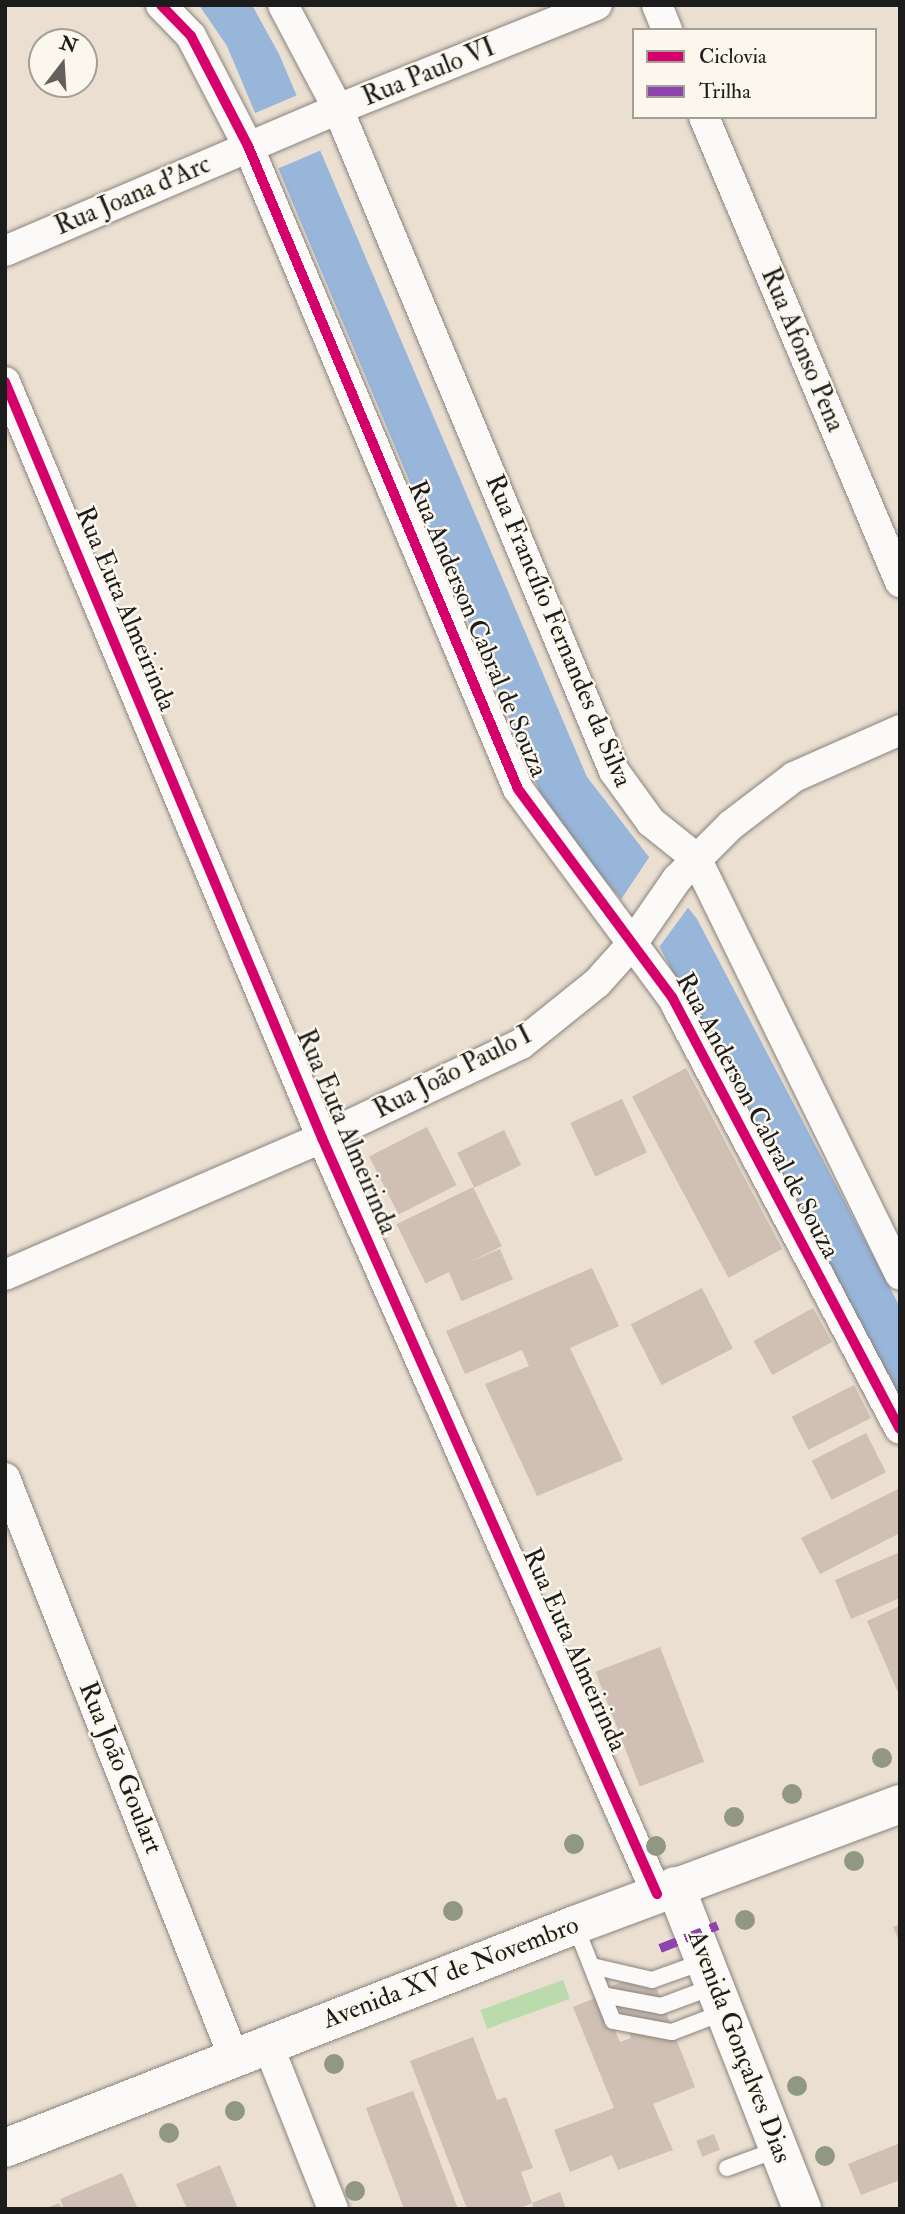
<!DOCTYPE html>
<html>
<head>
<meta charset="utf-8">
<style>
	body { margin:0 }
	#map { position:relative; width:905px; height:2214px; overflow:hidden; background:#ebdfd1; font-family:"IM FELL Double Pica",serif }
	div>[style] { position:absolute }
	.green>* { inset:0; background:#bcdbac; transform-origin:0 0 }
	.water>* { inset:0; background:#98b5da }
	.pier>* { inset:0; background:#ebdfd1; transform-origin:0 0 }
	.building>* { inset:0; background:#cfbfb4; transform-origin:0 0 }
	.roads { filter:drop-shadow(0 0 2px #8a847d) drop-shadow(0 0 2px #8a847d) }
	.service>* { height:16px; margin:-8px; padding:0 8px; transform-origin:8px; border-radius:8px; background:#fcfaf8 }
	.minor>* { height:30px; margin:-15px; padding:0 15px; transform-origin:15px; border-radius:15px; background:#fcfaf8 }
	.tertiary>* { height:38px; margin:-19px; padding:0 19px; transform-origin:19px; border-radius:19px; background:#fcfaf8 }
	.quiet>* { height:9px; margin-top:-4.5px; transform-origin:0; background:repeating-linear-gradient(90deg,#8e44ad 0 18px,transparent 0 27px) }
	.cycleway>* { height:10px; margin:-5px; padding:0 5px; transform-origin:5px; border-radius:5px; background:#d6006c }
	.trees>* { width:20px; height:20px; margin:-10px; border-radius:50%; background:#909883 }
	span { translate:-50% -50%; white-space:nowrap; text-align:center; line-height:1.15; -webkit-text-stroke:5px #fbf7ec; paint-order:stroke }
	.street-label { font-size:26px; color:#1c1c1c }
	.frame { position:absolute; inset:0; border:7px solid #1c1c1c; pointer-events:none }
	.legend { position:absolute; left:632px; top:28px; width:245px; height:91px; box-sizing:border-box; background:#fbf7ec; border:2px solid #a29f99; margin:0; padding:9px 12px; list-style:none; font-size:21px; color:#1c1c1c }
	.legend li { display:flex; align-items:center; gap:14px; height:35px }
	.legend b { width:35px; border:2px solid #a29f99 }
	.north { position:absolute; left:28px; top:28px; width:70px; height:70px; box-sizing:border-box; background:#fbf7ec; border:2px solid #a29f99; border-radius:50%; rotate:17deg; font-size:19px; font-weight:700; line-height:28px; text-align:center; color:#1c1c1c }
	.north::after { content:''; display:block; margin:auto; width:24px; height:32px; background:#64605b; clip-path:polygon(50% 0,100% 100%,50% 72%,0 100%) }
</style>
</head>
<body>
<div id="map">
	<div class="green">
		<div style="left:563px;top:1980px;width:20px;height:88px;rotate:70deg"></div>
	</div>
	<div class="water">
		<div style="clip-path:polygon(199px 5px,252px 5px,279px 54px,587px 777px,697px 919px,900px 1307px,900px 1400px,656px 940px,573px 843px,541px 795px,227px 46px)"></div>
	</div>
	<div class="pier">
		<div style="left:300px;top:94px;width:60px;height:53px;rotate:67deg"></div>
		<div style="clip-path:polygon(650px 856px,690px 905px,657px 950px,620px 901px)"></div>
	</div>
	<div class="building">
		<div style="left:686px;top:1068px;width:205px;height:61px;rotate:62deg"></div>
		<div style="left:622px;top:1099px;width:59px;height:57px;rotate:65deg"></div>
		<div style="left:427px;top:1127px;width:65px;height:65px;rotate:63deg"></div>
		<div style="left:504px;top:1130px;width:39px;height:52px;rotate:64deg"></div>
		<div style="left:473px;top:1187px;width:66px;height:85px;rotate:64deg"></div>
		<div style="left:500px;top:1249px;width:33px;height:56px;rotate:67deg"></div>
		<div style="clip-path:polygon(592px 1268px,619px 1326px,570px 1348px,623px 1460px,537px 1496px,485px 1384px,529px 1366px,522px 1350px,465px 1374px,446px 1331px)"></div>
		<div style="left:702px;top:1288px;width:68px;height:80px;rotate:63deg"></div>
		<div style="left:813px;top:1308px;width:39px;height:68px;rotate:61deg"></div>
		<div style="left:854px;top:1385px;width:37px;height:70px;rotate:63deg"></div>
		<div style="left:866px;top:1433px;width:44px;height:61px;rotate:63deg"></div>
		<div style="clip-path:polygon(900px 1488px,900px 1533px,820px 1574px,801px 1538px)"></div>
		<div style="clip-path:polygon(900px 1552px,900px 1598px,851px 1619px,835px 1580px)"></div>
		<div style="clip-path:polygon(900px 1606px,900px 1697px,867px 1621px)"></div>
		<div style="left:660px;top:1647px;width:123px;height:69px;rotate:69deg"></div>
		<div style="clip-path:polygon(900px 1924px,900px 1943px,893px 1927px)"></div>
		<div style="clip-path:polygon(650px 1972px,695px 2087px,653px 2104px,673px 2150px,618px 2170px,612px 2155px,570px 2172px,554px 2130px,614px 2108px,573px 2007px,600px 1996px,620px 2042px,631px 2038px,611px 1986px)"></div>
		<div style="clip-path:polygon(473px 2037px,497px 2100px,506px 2097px,533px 2168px,521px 2172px,532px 2203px,560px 2192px,566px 2209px,534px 2209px,532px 2203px,518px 2209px,467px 2209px,410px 2061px)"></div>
		<div style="clip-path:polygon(413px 2091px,458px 2209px,404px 2209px,366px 2108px)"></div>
		<div style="left:714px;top:2134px;width:17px;height:19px;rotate:69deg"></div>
		<div style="clip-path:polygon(900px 2143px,900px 2180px,861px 2195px,848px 2164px)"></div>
		<div style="clip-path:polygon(220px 2165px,238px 2209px,187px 2209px,176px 2184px)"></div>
		<div style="clip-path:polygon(122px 2173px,138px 2209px,64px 2209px,60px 2199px)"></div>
		<div style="clip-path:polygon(59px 2203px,62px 2209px,45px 2209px)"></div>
	</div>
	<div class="roads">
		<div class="service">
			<div style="left:575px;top:1925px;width:103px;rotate:68.4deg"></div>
			<div style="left:613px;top:2021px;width:60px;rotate:10.6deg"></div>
			<div style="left:672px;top:2032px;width:56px;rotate:-21deg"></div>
			<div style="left:592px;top:1966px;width:62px;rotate:13.1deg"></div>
			<div style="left:652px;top:1980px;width:56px;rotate:-19.7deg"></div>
			<div style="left:603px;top:1995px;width:59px;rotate:10.7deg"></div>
			<div style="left:661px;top:2006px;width:58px;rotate:-20.3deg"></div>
			<div style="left:727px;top:2168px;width:55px;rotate:-20.1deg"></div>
		</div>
		<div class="minor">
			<div style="left:161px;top:5px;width:43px;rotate:45.9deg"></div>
			<div style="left:191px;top:36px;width:124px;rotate:62.6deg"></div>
			<div style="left:248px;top:146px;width:697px;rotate:67.22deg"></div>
			<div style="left:518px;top:789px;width:259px;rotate:53.5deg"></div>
			<div style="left:672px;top:997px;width:488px;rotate:62.2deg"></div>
			<div style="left:283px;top:5px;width:118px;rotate:62.1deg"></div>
			<div style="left:338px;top:109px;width:717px;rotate:67.37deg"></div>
			<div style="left:614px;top:771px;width:63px;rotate:54deg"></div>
			<div style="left:651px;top:822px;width:58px;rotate:38.7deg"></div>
			<div style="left:696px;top:858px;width:464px;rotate:63.9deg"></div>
			<div style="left:657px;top:5px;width:27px;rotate:68deg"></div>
			<div style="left:704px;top:117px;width:505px;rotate:67.14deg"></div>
			<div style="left:5px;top:251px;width:362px;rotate:-23.1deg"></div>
			<div style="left:338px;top:109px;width:279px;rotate:-21.9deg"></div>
			<div style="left:5px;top:382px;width:820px;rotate:67.25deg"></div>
			<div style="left:322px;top:1138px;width:827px;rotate:66.1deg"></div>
			<div style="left:5px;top:1275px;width:345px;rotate:-23.4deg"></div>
			<div style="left:322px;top:1138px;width:220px;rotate:-25.3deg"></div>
			<div style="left:521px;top:1044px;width:97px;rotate:-38.8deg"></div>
			<div style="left:597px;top:983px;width:52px;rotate:-48.1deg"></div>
			<div style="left:632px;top:944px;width:79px;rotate:-55.3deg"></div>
			<div style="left:677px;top:879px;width:76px;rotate:-45deg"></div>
			<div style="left:731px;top:825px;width:79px;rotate:-37.3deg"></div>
			<div style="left:794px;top:777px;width:116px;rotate:-23.9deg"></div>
			<div style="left:5px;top:1478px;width:624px;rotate:68.45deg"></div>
			<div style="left:268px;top:2045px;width:176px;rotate:68.4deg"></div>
		</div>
		<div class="tertiary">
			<div style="left:675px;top:1886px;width:347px;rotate:68.5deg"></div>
			<div style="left:5px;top:2148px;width:612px;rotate:-21.37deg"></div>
			<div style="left:575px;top:1925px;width:347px;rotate:-20.4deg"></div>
		</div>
	</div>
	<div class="quiet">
		<div style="left:660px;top:1948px;width:62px;rotate:-21.6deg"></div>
	</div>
	<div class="cycleway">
		<div style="left:161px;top:5px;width:43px;rotate:45.9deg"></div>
		<div style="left:191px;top:36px;width:124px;rotate:62.6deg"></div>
		<div style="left:248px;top:146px;width:697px;rotate:67.22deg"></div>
		<div style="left:518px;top:789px;width:259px;rotate:53.5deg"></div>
		<div style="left:672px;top:997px;width:488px;rotate:62.2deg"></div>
		<div style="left:5px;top:382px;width:820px;rotate:67.25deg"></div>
		<div style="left:322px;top:1138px;width:827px;rotate:66.1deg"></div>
	</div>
	<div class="trees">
		<div style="left:882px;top:1758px"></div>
		<div style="left:792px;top:1794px"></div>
		<div style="left:734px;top:1817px"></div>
		<div style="left:574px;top:1844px"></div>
		<div style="left:656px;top:1846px"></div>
		<div style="left:854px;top:1861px"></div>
		<div style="left:453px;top:1911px"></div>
		<div style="left:745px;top:1920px"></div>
		<div style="left:334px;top:2064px"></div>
		<div style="left:797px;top:2086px"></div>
		<div style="left:235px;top:2111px"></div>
		<div style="left:169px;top:2133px"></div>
		<div style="left:825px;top:2156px"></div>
		<div style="left:355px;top:2191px"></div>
	</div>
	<div class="street-label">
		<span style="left:429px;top:73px;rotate:-22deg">Rua Paulo VI</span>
		<span style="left:133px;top:196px;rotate:-23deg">Rua Joana d'Arc</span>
		<span style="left:802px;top:350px;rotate:67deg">Rua Afonso Pena</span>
		<span style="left:125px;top:609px;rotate:67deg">Rua Euta Almeirinda</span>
		<span style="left:477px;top:629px;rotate:67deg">Rua Anderson Cabral de Souza</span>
		<span style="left:558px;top:631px;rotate:67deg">Rua Francílio Fernandes da Silva</span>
		<span style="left:453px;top:1073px;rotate:-27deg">Rua João Paulo I</span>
		<span style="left:757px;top:1116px;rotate:62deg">Rua Anderson Cabral de Souza</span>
		<span style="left:346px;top:1132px;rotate:67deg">Rua Euta Almeirinda</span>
		<span style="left:574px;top:1650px;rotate:66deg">Rua Euta Almeirinda</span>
		<span style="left:120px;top:1768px;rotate:68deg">Rua João Goulart</span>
		<span style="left:451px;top:1973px;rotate:-21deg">Avenida XV de Novembro</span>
		<span style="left:739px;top:2047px;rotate:69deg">Avenida Gonçalves Dias</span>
	</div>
	<div class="frame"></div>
	<ul class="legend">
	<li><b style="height:9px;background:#d6006c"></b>Ciclovia</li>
	<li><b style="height:9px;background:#8e44ad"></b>Trilha</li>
	</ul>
	<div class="north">N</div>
</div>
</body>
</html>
